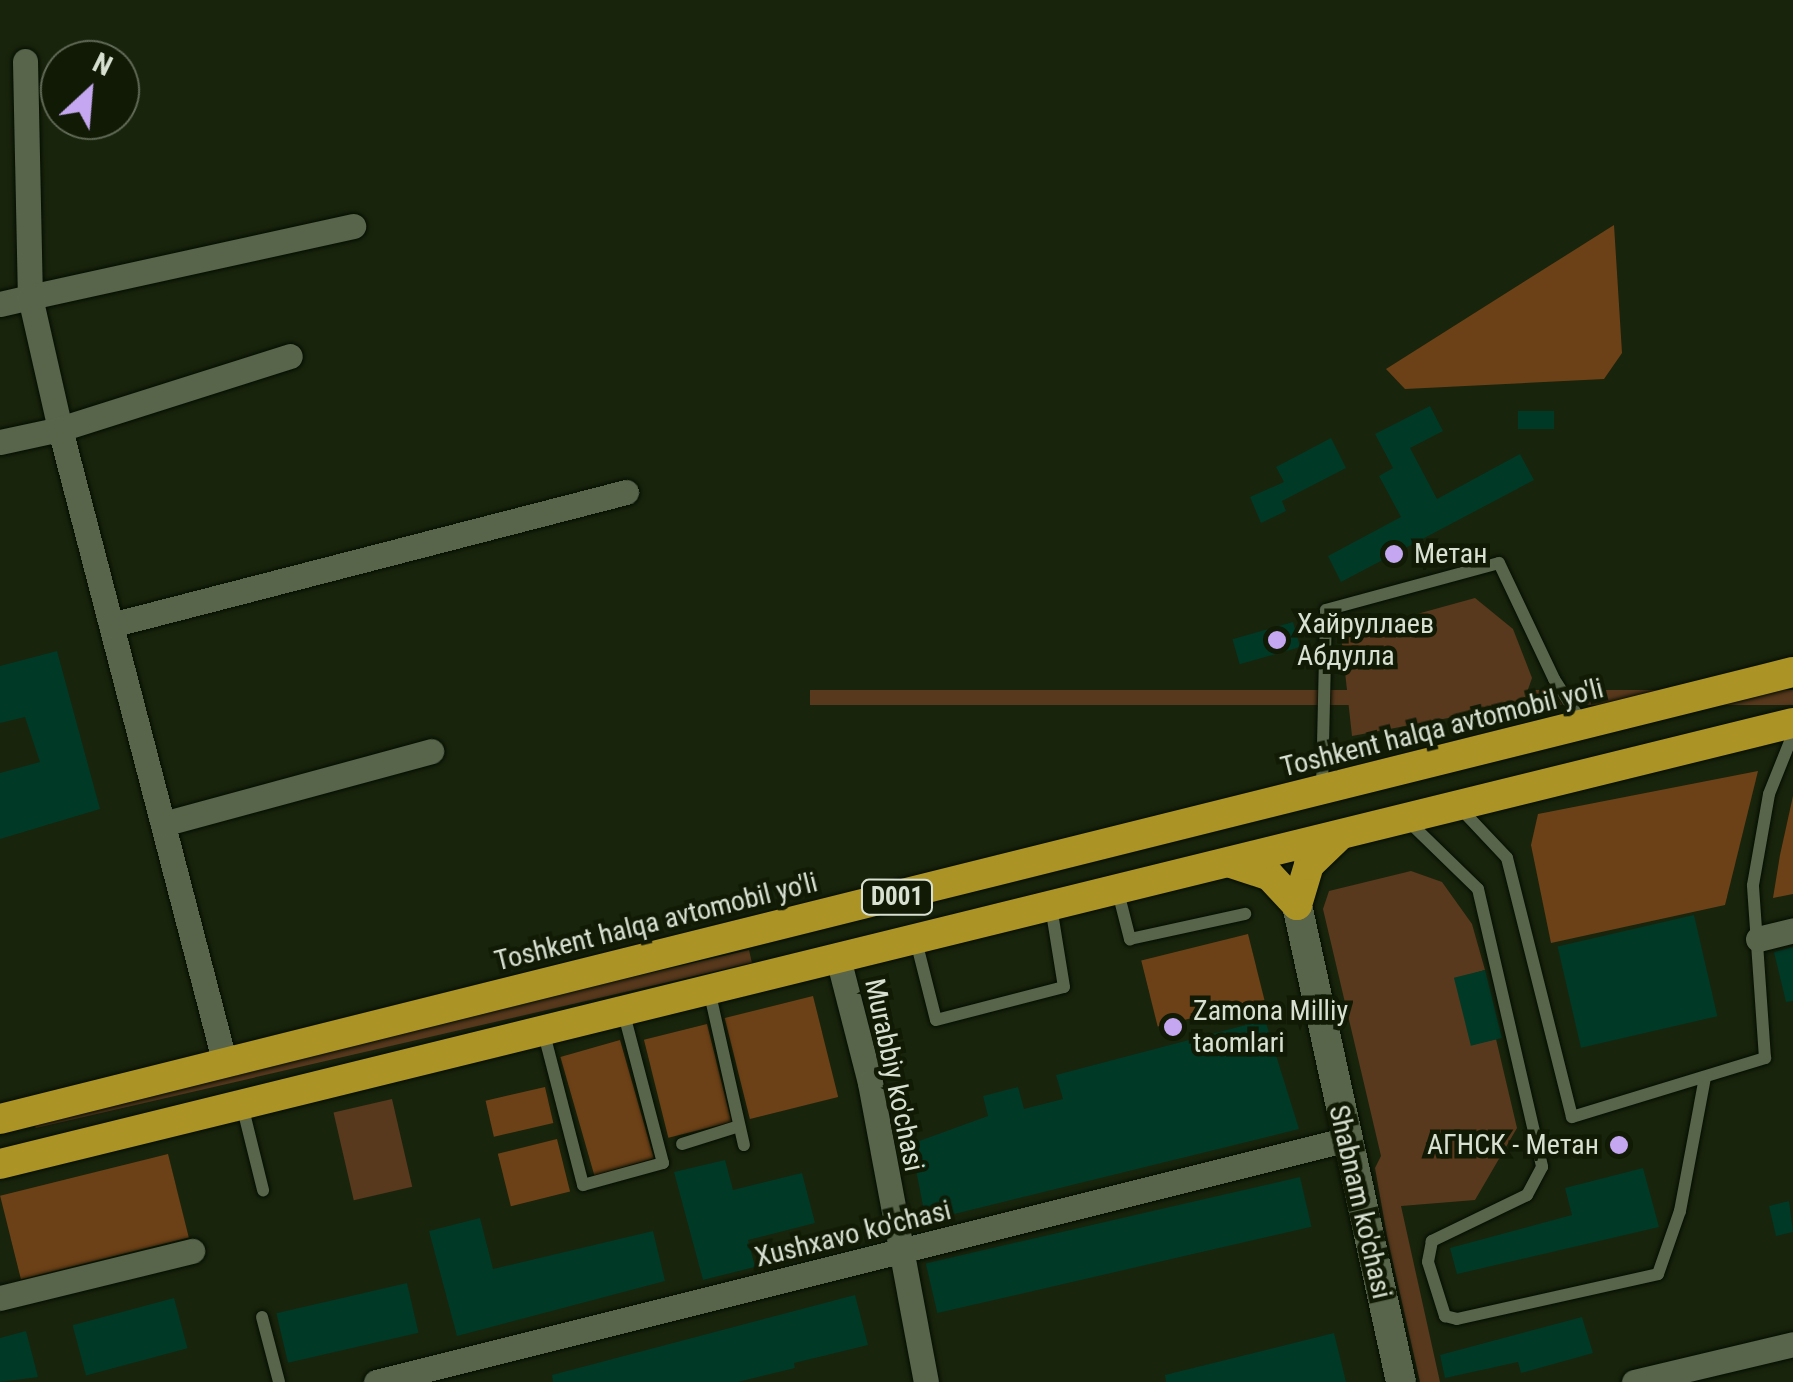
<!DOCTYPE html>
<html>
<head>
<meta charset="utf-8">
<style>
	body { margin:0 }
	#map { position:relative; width:1793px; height:1382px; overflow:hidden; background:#19240c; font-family:"Roboto Condensed",sans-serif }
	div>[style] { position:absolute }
	.green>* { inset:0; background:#58391d; transform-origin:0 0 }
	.forest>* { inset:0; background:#6d4117; transform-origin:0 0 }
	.building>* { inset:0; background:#003926; transform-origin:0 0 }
	.roads { filter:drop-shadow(0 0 2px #040d00) drop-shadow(0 0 2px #040d00) }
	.lane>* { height:12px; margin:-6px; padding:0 6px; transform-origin:6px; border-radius:6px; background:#58654b }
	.street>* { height:25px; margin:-12.5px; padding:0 12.5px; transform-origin:12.5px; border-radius:12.5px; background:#58654b }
	.secondary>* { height:30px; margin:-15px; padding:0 15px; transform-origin:15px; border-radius:15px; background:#58654b }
	.highway>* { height:30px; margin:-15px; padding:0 15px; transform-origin:15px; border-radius:15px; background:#ac9326 }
	.dots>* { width:28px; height:28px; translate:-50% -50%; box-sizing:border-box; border:5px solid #101a04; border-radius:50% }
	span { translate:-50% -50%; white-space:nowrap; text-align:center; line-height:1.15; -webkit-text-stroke:9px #101a04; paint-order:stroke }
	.shield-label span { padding:2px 8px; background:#101a04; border:2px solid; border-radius:8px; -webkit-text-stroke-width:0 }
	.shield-label { font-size:25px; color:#d8e0d1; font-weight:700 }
	.poi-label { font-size:28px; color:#d8e0d1 }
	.left { translate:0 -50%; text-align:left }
	.right { translate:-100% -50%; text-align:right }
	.street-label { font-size:28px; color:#d8e0d1 }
	.north { position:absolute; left:40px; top:40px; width:100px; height:100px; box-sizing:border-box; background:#101a04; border:2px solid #606956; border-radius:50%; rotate:26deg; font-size:28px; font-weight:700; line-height:40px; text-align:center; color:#d8e0d1 }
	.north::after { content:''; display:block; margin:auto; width:35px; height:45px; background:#c5a7f1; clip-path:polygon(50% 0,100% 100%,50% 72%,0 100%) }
</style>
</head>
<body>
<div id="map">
	<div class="green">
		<div style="clip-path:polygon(1475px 598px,1513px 629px,1532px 678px,1523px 704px,1352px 736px,1341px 635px)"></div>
		<div style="left:1793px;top:690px;width:15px;height:983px;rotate:90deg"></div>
		<div style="clip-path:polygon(1411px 871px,1442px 882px,1472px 924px,1485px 970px,1455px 979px,1472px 1045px,1496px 1039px,1517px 1128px,1475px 1200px,1401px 1206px,1440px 1382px,1420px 1382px,1387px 1236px,1375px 1168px,1381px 1156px,1323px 909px,1329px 891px)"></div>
		<div style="left:749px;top:950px;width:13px;height:735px;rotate:77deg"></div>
		<div style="left:392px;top:1099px;width:90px;height:60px;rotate:77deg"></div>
	</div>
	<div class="forest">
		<div style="clip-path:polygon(1614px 225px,1622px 353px,1604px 379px,1405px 389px,1386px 369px)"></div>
		<div style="clip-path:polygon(1758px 771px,1725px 905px,1551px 943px,1531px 845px,1538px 814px)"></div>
		<div style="clip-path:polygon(1793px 796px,1793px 894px,1773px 898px,1780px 855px)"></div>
		<div style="left:1248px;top:934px;width:68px;height:110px;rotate:76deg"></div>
		<div style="left:813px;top:996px;width:104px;height:91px;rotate:76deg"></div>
		<div style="left:707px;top:1024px;width:101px;height:65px;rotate:76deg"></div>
		<div style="left:620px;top:1040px;width:123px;height:62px;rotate:74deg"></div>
		<div style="left:545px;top:1087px;width:37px;height:61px;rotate:77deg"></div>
		<div style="left:557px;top:1139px;width:54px;height:61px;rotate:76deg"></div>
		<div style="left:168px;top:1154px;width:86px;height:173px;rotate:76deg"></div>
	</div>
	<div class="building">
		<div style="clip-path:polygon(1430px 406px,1443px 431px,1410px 448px,1437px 499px,1520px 454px,1534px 480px,1341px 582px,1328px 556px,1401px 517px,1379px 476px,1393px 468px,1375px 434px)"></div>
		<div style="left:1518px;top:411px;width:36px;height:18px"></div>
		<div style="clip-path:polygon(1331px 438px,1346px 468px,1282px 501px,1286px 511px,1261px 523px,1250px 497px,1284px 482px,1276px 467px)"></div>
		<div style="left:1293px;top:622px;width:26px;height:63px;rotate:74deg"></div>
		<div style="clip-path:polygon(57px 651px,100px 809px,0 839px,0 773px,40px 762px,25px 717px,0 723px,0 666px)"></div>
		<div style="left:1694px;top:915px;width:104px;height:140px;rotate:77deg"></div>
		<div style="clip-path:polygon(1793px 947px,1793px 1001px,1786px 1002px,1774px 952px)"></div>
		<div style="left:1485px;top:970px;width:70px;height:32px;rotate:76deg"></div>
		<div style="clip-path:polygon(1265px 1020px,1299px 1129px,926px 1221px,911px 1144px,988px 1116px,983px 1096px,1018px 1087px,1024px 1109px,1063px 1099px,1056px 1075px)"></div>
		<div style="clip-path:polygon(725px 1160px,733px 1190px,802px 1173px,815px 1223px,748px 1240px,755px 1267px,703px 1280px,674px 1172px)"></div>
		<div style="clip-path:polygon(1643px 1168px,1659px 1227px,1457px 1274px,1450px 1248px,1572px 1215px,1565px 1188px)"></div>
		<div style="left:1300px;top:1177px;width:51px;height:384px;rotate:77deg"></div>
		<div style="clip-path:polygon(1789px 1201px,1793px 1232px,1776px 1236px,1769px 1206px)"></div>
		<div style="clip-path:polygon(480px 1218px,493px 1269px,653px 1231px,665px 1281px,457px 1336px,429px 1231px)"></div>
		<div style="left:407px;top:1283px;width:51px;height:134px;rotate:77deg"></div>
		<div style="clip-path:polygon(855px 1295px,868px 1345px,794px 1363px,795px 1368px,738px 1382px,553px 1382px,552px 1375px)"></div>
		<div style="left:174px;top:1298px;width:52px;height:105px;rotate:75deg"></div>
		<div style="clip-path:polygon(1582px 1317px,1593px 1353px,1521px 1373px,1518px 1362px,1445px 1378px,1440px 1355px)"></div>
		<div style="clip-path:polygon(26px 1331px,38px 1377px,0 1382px,0 1338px)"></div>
		<div style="clip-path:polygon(1334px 1333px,1346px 1382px,1166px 1382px,1165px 1375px)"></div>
	</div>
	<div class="roads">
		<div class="lane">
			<div style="left:1322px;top:789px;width:179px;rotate:-88.7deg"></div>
			<div style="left:1326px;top:610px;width:179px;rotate:-15.2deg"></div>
			<div style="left:1499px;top:563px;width:128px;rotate:64.6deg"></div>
			<div style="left:1554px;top:679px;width:54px;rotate:57.2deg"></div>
			<div style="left:1459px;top:807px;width:70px;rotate:46.7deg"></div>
			<div style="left:1507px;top:858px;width:267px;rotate:75.9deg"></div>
			<div style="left:1572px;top:1117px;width:202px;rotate:-17deg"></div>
			<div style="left:1765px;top:1058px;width:173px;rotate:-94deg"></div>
			<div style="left:1753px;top:885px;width:92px;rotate:-80deg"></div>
			<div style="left:1769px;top:794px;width:65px;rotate:-68.2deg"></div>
			<div style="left:1407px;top:820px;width:99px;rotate:44.2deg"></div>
			<div style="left:1478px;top:889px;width:285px;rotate:77deg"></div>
			<div style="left:1542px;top:1167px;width:32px;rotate:118deg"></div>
			<div style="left:1527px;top:1195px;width:106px;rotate:154.2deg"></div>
			<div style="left:1432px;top:1241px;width:21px;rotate:101deg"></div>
			<div style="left:1428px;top:1262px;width:57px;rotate:72.5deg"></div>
			<div style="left:1445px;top:1316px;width:12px;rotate:14deg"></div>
			<div style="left:1457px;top:1319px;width:206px;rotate:-12.6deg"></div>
			<div style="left:1658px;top:1274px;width:67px;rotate:-70.8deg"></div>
			<div style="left:1680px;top:1211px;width:136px;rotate:-79.4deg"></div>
			<div style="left:1118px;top:892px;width:49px;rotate:75.7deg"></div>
			<div style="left:1130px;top:939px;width:118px;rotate:-12.3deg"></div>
			<div style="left:916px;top:941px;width:81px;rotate:75.8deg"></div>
			<div style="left:936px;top:1020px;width:132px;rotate:-14.5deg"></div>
			<div style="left:1064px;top:987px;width:81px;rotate:-99.2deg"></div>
			<div style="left:709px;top:990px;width:159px;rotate:77.3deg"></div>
			<div style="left:543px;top:1030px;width:160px;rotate:75.5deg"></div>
			<div style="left:583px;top:1185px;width:83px;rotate:-15.4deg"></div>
			<div style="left:663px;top:1163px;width:157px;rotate:-104.7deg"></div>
			<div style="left:242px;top:1105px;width:88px;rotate:76.1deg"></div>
			<div style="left:682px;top:1144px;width:60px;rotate:-17.5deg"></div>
			<div style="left:262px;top:1317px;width:67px;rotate:75.3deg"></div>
		</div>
		<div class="street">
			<div style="left:25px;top:61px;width:236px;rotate:88.8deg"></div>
			<div style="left:30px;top:297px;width:331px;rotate:-12.4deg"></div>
			<div style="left:0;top:304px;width:31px;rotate:-13deg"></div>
			<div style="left:30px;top:297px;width:135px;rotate:77.2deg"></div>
			<div style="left:60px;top:429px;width:241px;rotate:-17.6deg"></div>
			<div style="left:0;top:442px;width:61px;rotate:-12.2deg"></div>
			<div style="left:60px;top:429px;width:652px;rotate:75.43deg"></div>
			<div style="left:111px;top:625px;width:532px;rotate:-14.48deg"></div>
			<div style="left:163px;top:824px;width:278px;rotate:-15.2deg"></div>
			<div style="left:1758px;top:939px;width:36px;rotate:-14deg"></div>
			<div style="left:838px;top:958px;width:129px;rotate:75.6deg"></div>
			<div style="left:870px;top:1083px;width:304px;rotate:79.4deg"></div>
			<div style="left:0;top:1298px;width:198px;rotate:-13.8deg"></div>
			<div style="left:376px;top:1382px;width:998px;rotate:-14.04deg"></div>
			<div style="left:1634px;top:1382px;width:163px;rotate:-13.4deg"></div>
		</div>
		<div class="secondary">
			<div style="left:1297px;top:905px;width:488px;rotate:77.7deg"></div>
		</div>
		<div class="highway">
			<div style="left:1231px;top:863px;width:40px;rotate:18deg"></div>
			<div style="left:1269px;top:875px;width:41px;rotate:47deg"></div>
			<div style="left:1297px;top:905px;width:42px;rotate:-73.3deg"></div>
			<div style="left:1309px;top:865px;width:40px;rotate:-44deg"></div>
			<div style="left:0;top:1119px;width:1848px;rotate:-14deg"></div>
			<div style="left:0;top:1164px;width:1846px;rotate:-13.82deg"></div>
		</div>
	</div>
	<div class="dots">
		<div style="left:1394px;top:554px;background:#c5a7f1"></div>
		<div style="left:1277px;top:640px;background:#c5a7f1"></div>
		<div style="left:1173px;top:1027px;background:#c5a7f1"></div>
		<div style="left:1619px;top:1145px;background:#c5a7f1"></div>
	</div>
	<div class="shield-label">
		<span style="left:897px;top:897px">D001</span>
	</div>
	<div class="poi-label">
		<span class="left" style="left:1414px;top:554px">Метан</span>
		<span class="left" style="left:1297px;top:640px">Хайруллаев<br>Абдулла</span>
		<span class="left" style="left:1193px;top:1027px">Zamona Milliy<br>taomlari</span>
		<span class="right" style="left:1599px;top:1145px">АГНСК - Метан</span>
	</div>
	<div class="street-label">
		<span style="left:1442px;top:728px;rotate:-14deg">Toshkent halqa avtomobil yo'li</span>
		<span style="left:656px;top:922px;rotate:-14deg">Toshkent halqa avtomobil yo'li</span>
		<span style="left:894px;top:1075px;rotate:78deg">Murabbiy ko'chasi</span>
		<span style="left:1360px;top:1202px;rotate:77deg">Shabnam ko'chasi</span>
		<span style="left:853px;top:1234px;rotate:-14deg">Xushxavo ko'chasi</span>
	</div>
	<div class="north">N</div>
</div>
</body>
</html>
